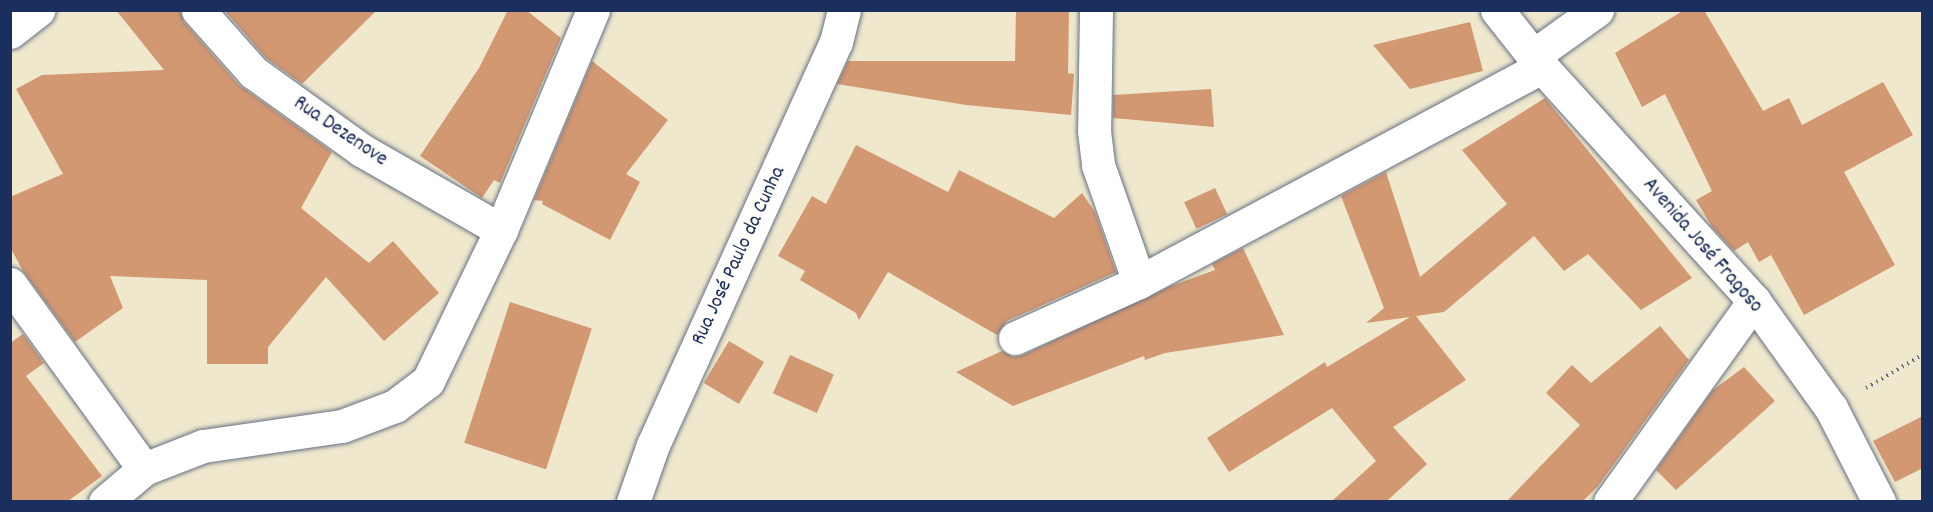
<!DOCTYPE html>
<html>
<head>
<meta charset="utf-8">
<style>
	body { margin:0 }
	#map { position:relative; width:1933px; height:512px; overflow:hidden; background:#efe8cd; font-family:Dekko,sans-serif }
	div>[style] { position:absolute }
	.building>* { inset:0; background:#d29872; transform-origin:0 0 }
	.path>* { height:4px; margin-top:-2px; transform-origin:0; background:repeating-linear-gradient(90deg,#657085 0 1.5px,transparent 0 6px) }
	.roads { filter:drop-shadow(0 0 2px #657085) drop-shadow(0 0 2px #657085) }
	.minor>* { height:33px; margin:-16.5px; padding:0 16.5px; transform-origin:16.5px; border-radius:16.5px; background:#fff }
	.tertiary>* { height:33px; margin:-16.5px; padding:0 16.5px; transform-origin:16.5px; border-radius:16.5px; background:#fff }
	span { translate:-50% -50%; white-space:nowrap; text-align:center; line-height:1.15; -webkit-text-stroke:5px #fdfcf7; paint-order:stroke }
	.street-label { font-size:21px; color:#1b2f5e }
	.frame { position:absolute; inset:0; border:12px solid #1b2f5e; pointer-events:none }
</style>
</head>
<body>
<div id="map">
	<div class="building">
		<div style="clip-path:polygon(116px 10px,180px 10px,184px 22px,239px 85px,332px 152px,301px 208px,369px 263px,393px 241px,439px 293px,384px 341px,326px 277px,268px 347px,268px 364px,207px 364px,207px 280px,110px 276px,123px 308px,75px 342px,23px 271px,10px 247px,10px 197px,63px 174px,16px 89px,42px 75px,164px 70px)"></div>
		<div style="clip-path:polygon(224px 10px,377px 10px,302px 84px,266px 58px)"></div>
		<div style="clip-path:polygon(508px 10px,526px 10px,561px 38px,500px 183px,494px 180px,482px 198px,420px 156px,479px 68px)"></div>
		<div style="clip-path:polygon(1016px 10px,1069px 10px,1068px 73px,1074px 74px,1071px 115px,966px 105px,837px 84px,848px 61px,1015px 61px)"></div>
		<div style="clip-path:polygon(1684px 10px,1704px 10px,1763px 111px,1789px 98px,1802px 125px,1883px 82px,1913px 135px,1844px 172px,1895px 265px,1804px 315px,1771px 255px,1759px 262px,1748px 242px,1734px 251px,1712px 227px,1696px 200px,1712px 191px,1665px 94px,1642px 107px,1615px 53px)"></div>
		<div style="clip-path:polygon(1470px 22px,1483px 71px,1410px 89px,1373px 45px)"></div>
		<div style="clip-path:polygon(592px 61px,668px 120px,626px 174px,640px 182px,610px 240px,542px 204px,543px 201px,534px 200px)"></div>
		<div style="clip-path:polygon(1211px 89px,1214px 127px,1113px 118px,1113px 95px)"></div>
		<div style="clip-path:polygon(1545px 98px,1692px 278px,1641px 310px,1588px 254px,1564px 271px,1534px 236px,1444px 312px,1416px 316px,1466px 380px,1393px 427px,1427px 464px,1387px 501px,1332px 501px,1376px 461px,1332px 408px,1229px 472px,1207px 438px,1325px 362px,1327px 367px,1410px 317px,1366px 323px,1384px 308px,1341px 196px,1386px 172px,1420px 277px,1507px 204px,1462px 150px)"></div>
		<div style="clip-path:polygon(856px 145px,948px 192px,959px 170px,1054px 218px,1082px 193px,1095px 212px,1116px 272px,1007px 321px,997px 335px,888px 272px,859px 320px,856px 313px,800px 280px,805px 271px,778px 256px,812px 196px,826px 204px)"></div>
		<div style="left:1215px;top:188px;width:29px;height:34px;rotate:65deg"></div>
		<div style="clip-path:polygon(1243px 248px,1284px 335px,1165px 353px,1145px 360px,1144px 356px,1013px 406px,956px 372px,1002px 351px,1013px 357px,1023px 355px,1171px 286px,1215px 270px,1212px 264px)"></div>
		<div style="left:510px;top:302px;width:86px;height:148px;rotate:18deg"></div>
		<div style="clip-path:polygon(1660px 326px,1689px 360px,1598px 486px,1583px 501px,1507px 501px,1580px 425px,1546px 393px,1572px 365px,1591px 383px)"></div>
		<div style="clip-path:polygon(23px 334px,44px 363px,26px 376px,102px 476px,68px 501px,10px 501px,10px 343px)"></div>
		<div style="left:729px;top:341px;width:41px;height:49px;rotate:31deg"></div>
		<div style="left:790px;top:355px;width:48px;height:42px;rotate:24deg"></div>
		<div style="clip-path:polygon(1744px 367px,1775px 401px,1676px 490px,1656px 470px,1713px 390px)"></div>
		<div style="clip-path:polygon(1923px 416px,1923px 468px,1895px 482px,1873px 441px)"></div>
	</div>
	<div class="path">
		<div style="left:1866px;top:388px;width:65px;rotate:-30.5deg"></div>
	</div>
	<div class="roads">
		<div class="minor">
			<div style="left:198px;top:10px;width:83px;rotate:48.4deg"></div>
			<div style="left:253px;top:72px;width:135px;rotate:35.7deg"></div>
			<div style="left:363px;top:151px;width:159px;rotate:29.8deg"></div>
			<div style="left:1096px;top:10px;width:121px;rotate:90.9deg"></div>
			<div style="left:1094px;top:131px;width:34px;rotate:83deg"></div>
			<div style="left:1098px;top:165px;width:124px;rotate:70.7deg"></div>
			<div style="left:10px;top:32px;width:36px;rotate:-38deg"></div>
			<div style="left:1533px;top:56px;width:79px;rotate:-35.7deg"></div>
			<div style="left:10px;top:284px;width:228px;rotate:54.1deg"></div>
			<div style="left:1015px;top:338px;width:136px;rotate:-24.3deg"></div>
			<div style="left:1139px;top:282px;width:457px;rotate:-28.1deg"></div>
			<div style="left:105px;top:502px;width:51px;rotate:-40.2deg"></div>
			<div style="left:144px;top:469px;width:63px;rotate:-21.3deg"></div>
			<div style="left:203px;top:446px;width:140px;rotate:-8.2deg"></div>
			<div style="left:342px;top:426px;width:57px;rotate:-20.7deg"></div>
			<div style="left:395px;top:406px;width:41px;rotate:-37.1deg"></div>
			<div style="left:428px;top:381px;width:168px;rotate:-64.2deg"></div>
			<div style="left:501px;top:230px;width:238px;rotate:-67.3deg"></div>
			<div style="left:633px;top:502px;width:60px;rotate:-70.7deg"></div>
			<div style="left:653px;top:445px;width:443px;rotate:-65.6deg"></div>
			<div style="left:836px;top:42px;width:33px;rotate:-76deg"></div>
			<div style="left:1610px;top:502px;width:247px;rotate:-54.4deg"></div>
		</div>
		<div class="tertiary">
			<div style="left:1497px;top:10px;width:73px;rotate:51.7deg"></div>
			<div style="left:1542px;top:67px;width:316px;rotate:47.8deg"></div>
			<div style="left:1754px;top:301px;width:132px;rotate:54.3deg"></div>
			<div style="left:1831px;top:408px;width:106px;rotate:62.9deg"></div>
		</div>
	</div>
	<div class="street-label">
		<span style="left:340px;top:132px;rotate:34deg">Rua Dezenove</span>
		<span style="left:1702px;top:246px;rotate:49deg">Avenida José Fragoso</span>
		<span style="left:739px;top:256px;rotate:-65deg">Rua José Paulo da Cunha</span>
	</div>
	<div class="frame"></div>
</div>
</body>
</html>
